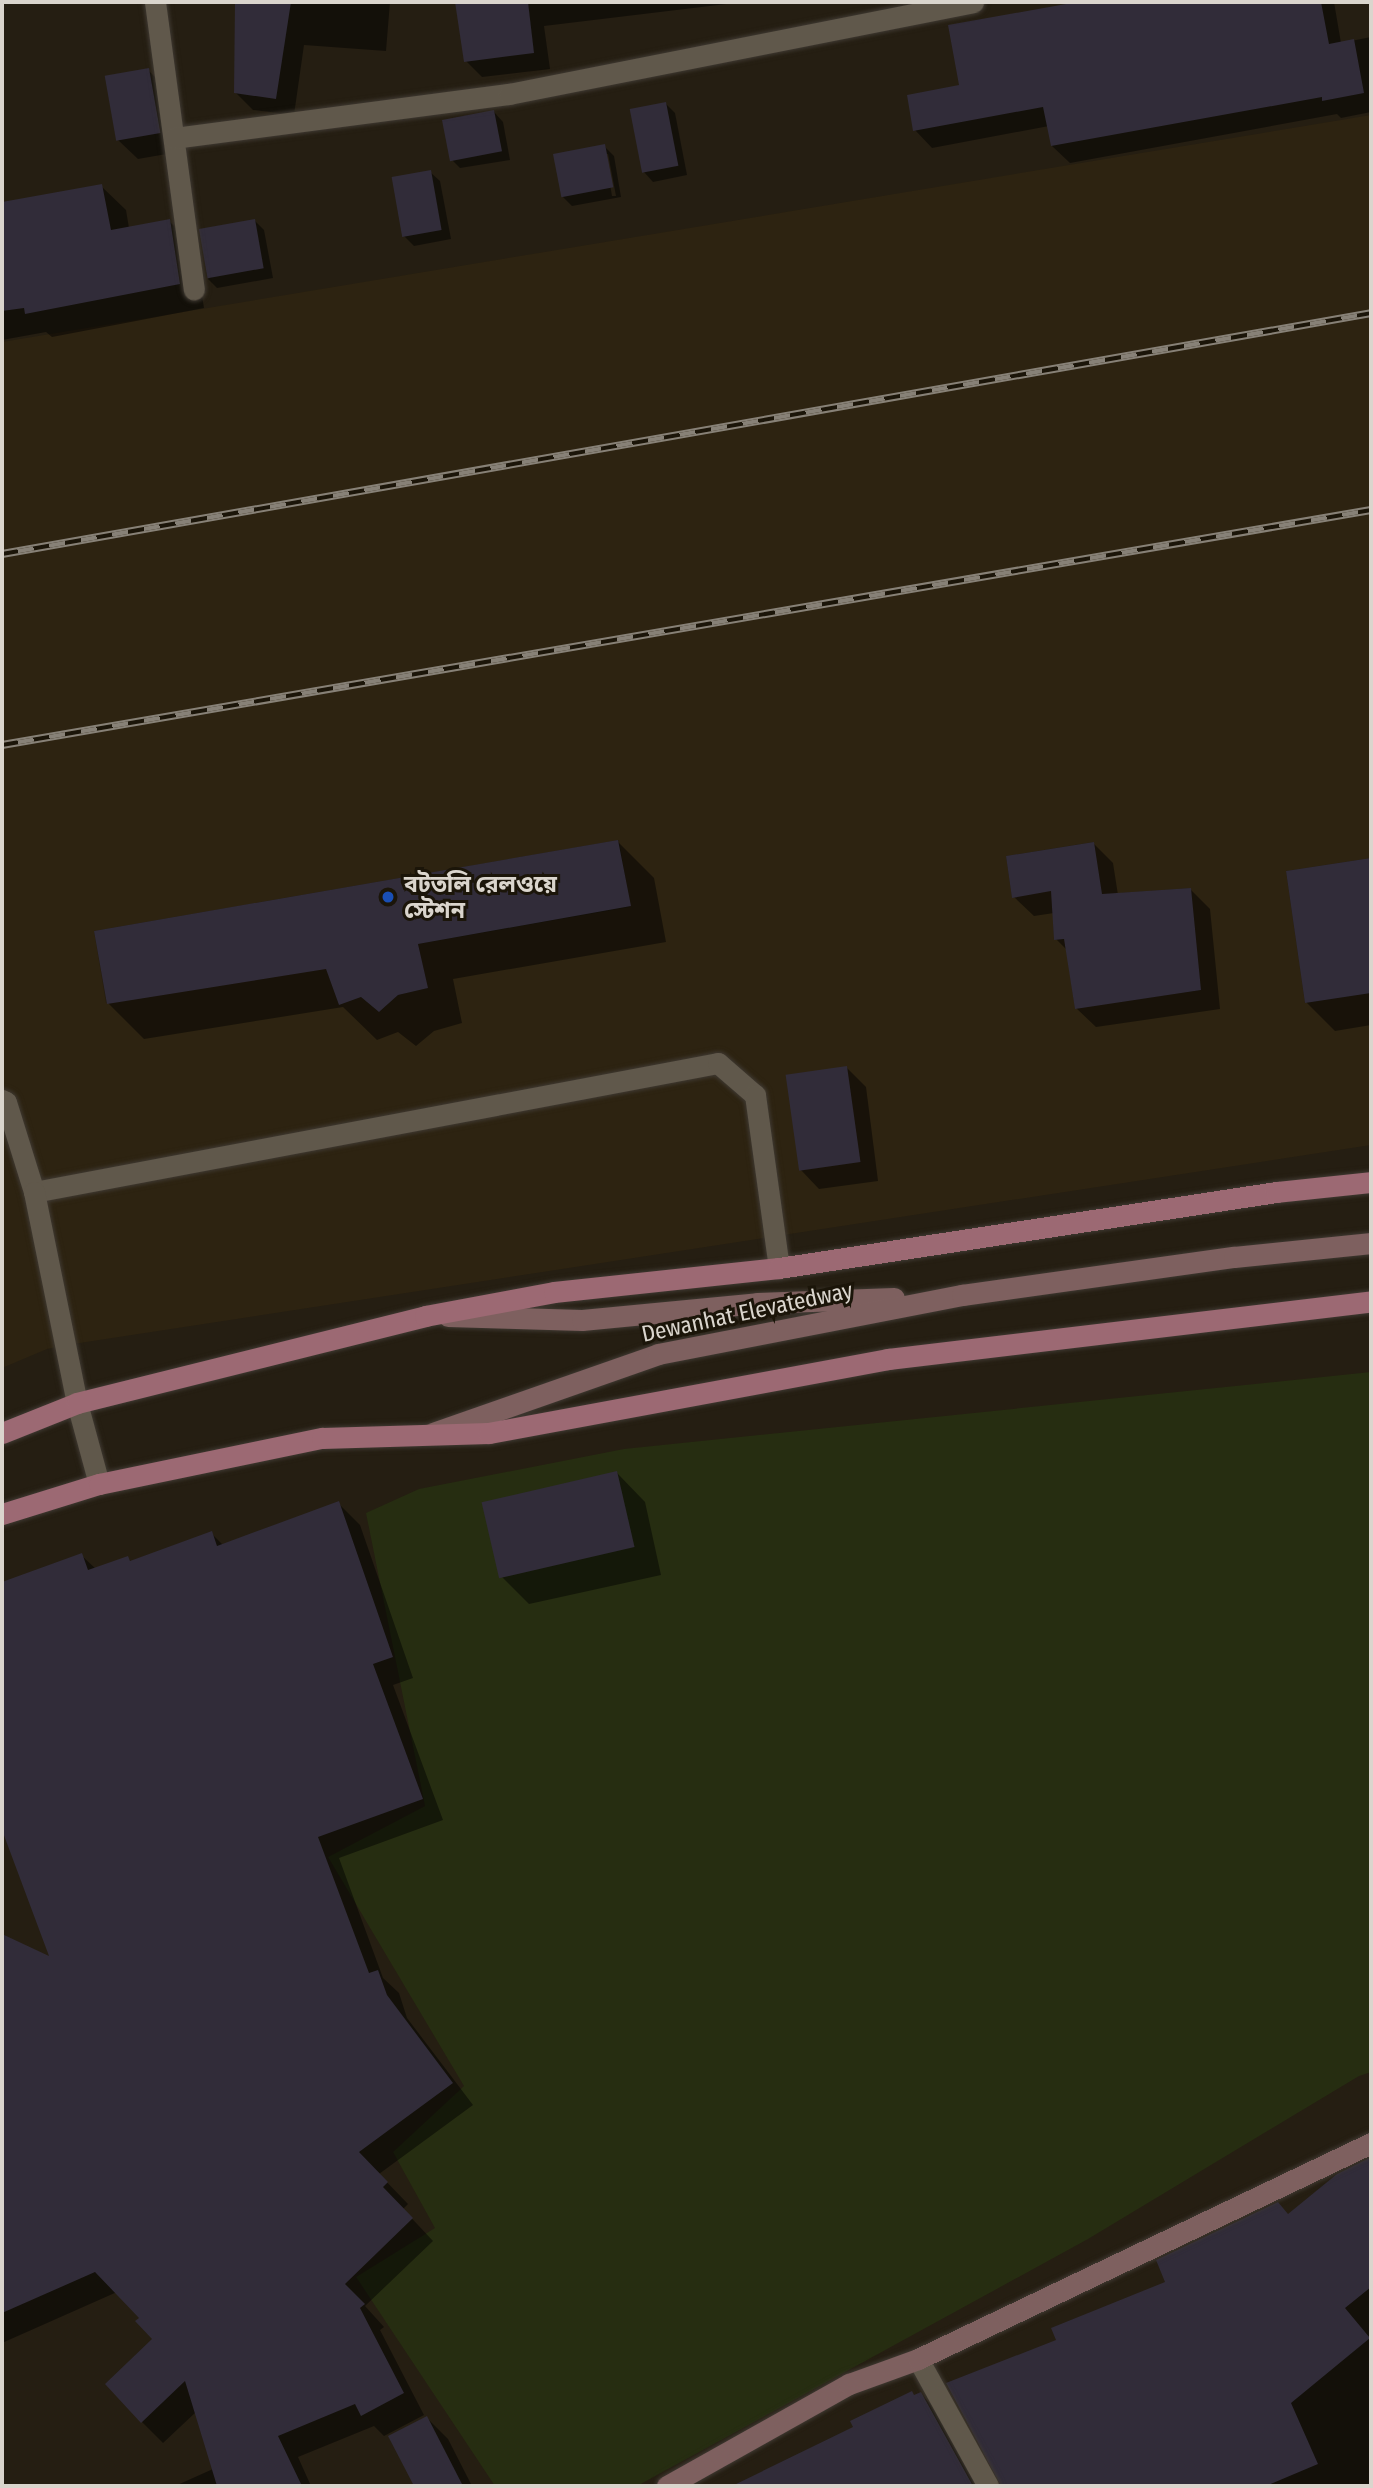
<!DOCTYPE html>
<html>
<head>
<meta charset="utf-8">
<style>
	body { margin:0 }
	#map { position:relative; width:1373px; height:2488px; overflow:hidden; background:#251e12; font-family:"Fira Sans Condensed","Noto Sans Bengali",sans-serif }
	div>[style] { position:absolute }
	.built>* { inset:0; background:#2d2311 }
	.green>* { inset:0; background:#262d11 }
	.shadow>* { inset:0; background:#0007 }
	.building>* { inset:0; background:#312c39; transform-origin:0 0 }
	.roads { filter:drop-shadow(0 0 2px #3f3932) drop-shadow(0 0 2px #3f3932) }
	.lane>* { height:21px; margin:-10.5px; padding:0 10.5px; transform-origin:10.5px; border-radius:10.5px; background:#60584b }
	.street>* { height:21px; margin:-10.5px; padding:0 10.5px; transform-origin:10.5px; border-radius:10.5px; background:#60584b }
	.secondary>* { height:21px; margin:-10.5px; padding:0 10.5px; transform-origin:10.5px; border-radius:10.5px; background:#7e605f }
	.primary>* { height:21px; margin:-10.5px; padding:0 10.5px; transform-origin:10.5px; border-radius:10.5px; background:#9c6973 }
	.rail>* { height:8px; margin-top:-4px; transform-origin:0; background:repeating-linear-gradient(90deg,#1b1509 0 16px,#878177 0 32px); box-sizing:border-box; border-block:2px solid #878177 }
	.dots>* { width:19px; height:19px; translate:-50% -50%; box-sizing:border-box; border:4px solid #1b1509; border-radius:50% }
	span { translate:-50% -50%; white-space:nowrap; text-align:center; line-height:1.15; -webkit-text-stroke:6px #1b1509; paint-order:stroke }
	.poi-label { font-size:23px; color:#dad5cd; font-weight:700 }
	.left { translate:0 -50%; text-align:left }
	.street-label { font-size:23px; color:#dad5cd }
	.frame { position:absolute; inset:0; border:4px solid #dad5cd; pointer-events:none }
</style>
</head>
<body>
<div id="map">
	<div class="built">
		<div style="clip-path:polygon(evenodd,1371px 115px,1371px 858px,1286px 871px,1305px 1003px,1371px 993px,1371px 1145px,73px 1344px,47px 1349px,2px 1368px,2px 342px,1371px 115px,619px 840px,630px 907px,418px 944px,427px 988px,398px 995px,379px 1012px,361px 997px,339px 1005px,326px 968px,106px 1003px,94px 931px,619px 840px,1371px 115px,1093px 842px,1100px 883px,1012px 897px,1006px 856px,1093px 842px,1371px 115px,1191px 888px,1193px 930px,1054px 940px,1052px 898px,1191px 888px,1371px 115px,1194px 941px,1201px 990px,1075px 1008px,1068px 960px,1194px 941px)"></div>
	</div>
	<div class="green">
		<div style="clip-path:polygon(1371px 1372px,1371px 2072px,1359px 2076px,1088px 2239px,637px 2486px,495px 2486px,356px 2277px,435px 2228px,393px 2152px,464px 2086px,328px 1857px,425px 1806px,366px 1513px,419px 1489px,624px 1449px)"></div>
	</div>
	<div class="shadow">
		<div style="clip-path:polygon(237px 2px,390px 2px,386px 51px,304px 45px,294px 115px,253px 110px,235px 92px)"></div>
		<div style="clip-path:polygon(456px 2px,743px 2px,544px 26px,550px 69px,482px 77px,466px 61px)"></div>
		<div style="clip-path:polygon(1086px 2px,1334px 2px,1341px 43px,1371px 37px,1371px 112px,1341px 118px,1337px 114px,1070px 163px,1052px 146px,1049px 126px,932px 148px,915px 130px,961px 87px,950px 27px)"></div>
		<div style="clip-path:polygon(148px 70px,167px 89px,178px 152px,138px 159px,118px 140px)"></div>
		<div style="clip-path:polygon(666px 104px,675px 113px,687px 175px,653px 182px,644px 172px)"></div>
		<div style="clip-path:polygon(494px 112px,503px 122px,510px 160px,460px 168px,451px 159px)"></div>
		<div style="clip-path:polygon(evenodd,604px 146px,614px 156px,621px 197px,572px 206px,562px 196px,604px 146px,605px 154px,608px 154px,616px 196px,612px 196px,605px 154px)"></div>
		<div style="clip-path:polygon(430px 172px,440px 181px,451px 239px,414px 246px,404px 236px)"></div>
		<div style="clip-path:polygon(101px 186px,126px 210px,129px 228px,169px 221px,194px 246px,204px 308px,52px 337px,46px 332px,2px 340px,2px 247px,63px 236px)"></div>
		<div style="clip-path:polygon(255px 221px,264px 230px,273px 278px,217px 288px,208px 279px)"></div>
		<div style="clip-path:polygon(618px 842px,654px 878px,666px 942px,453px 979px,462px 1023px,434px 1031px,416px 1046px,398px 1032px,377px 1040px,343px 1007px,144px 1039px,108px 1003px)"></div>
		<div style="clip-path:polygon(1093px 843px,1113px 863px,1118px 895px,1190px 889px,1210px 909px,1220px 1009px,1096px 1027px,1076px 1008px,1068px 951px,1056px 939px,1054px 913px,1034px 916px,1014px 897px)"></div>
		<div style="clip-path:polygon(1371px 860px,1371px 1025px,1335px 1031px,1307px 1003px,1288px 872px)"></div>
		<div style="clip-path:polygon(847px 1068px,866px 1087px,878px 1181px,819px 1189px,800px 1169px)"></div>
		<div style="clip-path:polygon(617px 1473px,645px 1502px,661px 1575px,529px 1604px,501px 1576px)"></div>
		<div style="clip-path:polygon(338px 1503px,360px 1525px,413px 1678px,393px 1685px,443px 1820px,339px 1858px,383px 1978px,399px 1993px,407px 2018px,473px 2105px,379px 2174px,408px 2204px,403px 2209px,433px 2241px,365px 2306px,384px 2327px,380px 2330px,424px 2415px,384px 2436px,374px 2426px,298px 2457px,311px 2486px,175px 2486px,213px 2469px,196px 2412px,163px 2443px,142px 2422px,155px 2339px,141px 2318px,117px 2292px,2px 2343px,2px 1936px,52px 1959px,4px 1832px,2px 1833px,2px 1586px,81px 1555px,96px 1569px,127px 1558px,132px 1562px,211px 1533px,223px 1545px)"></div>
		<div style="clip-path:polygon(1371px 2159px,1371px 2486px,1001px 2486px,1001px 2479px,1059px 2341px,1289px 2216px,1338px 2175px)"></div>
		<div style="clip-path:polygon(921px 2394px,942px 2416px,981px 2486px,744px 2486px)"></div>
		<div style="clip-path:polygon(427px 2418px,448px 2439px,472px 2486px,416px 2486px,390px 2437px)"></div>
	</div>
	<div class="building">
		<div style="clip-path:polygon(235px 2px,291px 2px,276px 99px,234px 93px)"></div>
		<div style="clip-path:polygon(455px 2px,528px 2px,534px 53px,464px 62px)"></div>
		<div style="clip-path:polygon(1077px 2px,1321px 2px,1329px 44px,1354px 39px,1364px 93px,1322px 101px,1322px 97px,1051px 146px,1043px 107px,913px 131px,907px 95px,959px 85px,948px 25px)"></div>
		<div style="left:149px;top:68px;width:66px;height:45px;rotate:80deg"></div>
		<div style="left:666px;top:102px;width:65px;height:37px;rotate:79deg"></div>
		<div style="left:494px;top:110px;width:42px;height:53px;rotate:79deg"></div>
		<div style="left:605px;top:144px;width:44px;height:53px;rotate:79deg"></div>
		<div style="left:431px;top:170px;width:61px;height:40px;rotate:80deg"></div>
		<div style="clip-path:polygon(102px 184px,111px 230px,170px 219px,180px 284px,25px 314px,24px 308px,2px 311px,2px 202px)"></div>
		<div style="left:255px;top:219px;width:50px;height:57px;rotate:80deg"></div>
		<div style="clip-path:polygon(618px 840px,631px 906px,418px 944px,428px 988px,398px 995px,379px 1012px,361px 997px,339px 1005px,326px 969px,107px 1004px,94px 931px)"></div>
		<div style="clip-path:polygon(1094px 842px,1102px 894px,1191px 888px,1201px 990px,1075px 1009px,1064px 939px,1054px 940px,1051px 891px,1012px 898px,1006px 856px)"></div>
		<div style="clip-path:polygon(1371px 858px,1371px 993px,1305px 1003px,1286px 871px)"></div>
		<div style="left:847px;top:1066px;width:97px;height:62px;rotate:82deg"></div>
		<div style="left:617px;top:1471px;width:78px;height:139px;rotate:77deg"></div>
		<div style="clip-path:polygon(339px 1501px,393px 1657px,373px 1664px,423px 1799px,318px 1837px,369px 1973px,378px 1970px,387px 1995px,453px 2083px,359px 2152px,388px 2182px,383px 2187px,413px 2218px,345px 2284px,365px 2304px,360px 2308px,404px 2393px,361px 2416px,355px 2404px,278px 2436px,302px 2486px,217px 2486px,185px 2381px,141px 2423px,105px 2384px,152px 2339px,135px 2321px,139px 2318px,95px 2272px,2px 2313px,2px 1934px,49px 1956px,2px 1830px,2px 1582px,82px 1553px,88px 1570px,128px 1556px,130px 1561px,212px 1531px,217px 1546px)"></div>
		<div style="clip-path:polygon(1371px 2157px,1371px 2287px,1345px 2308px,1370px 2338px,1291px 2403px,1318px 2464px,1266px 2486px,1001px 2486px,946px 2383px,1056px 2340px,1051px 2328px,1165px 2282px,1156px 2260px,1278px 2202px,1288px 2214px,1337px 2174px)"></div>
		<div style="clip-path:polygon(912px 2391px,914px 2395px,921px 2392px,973px 2486px,732px 2486px,853px 2427px,850px 2421px)"></div>
		<div style="clip-path:polygon(427px 2416px,463px 2486px,414px 2486px,388px 2436px)"></div>
	</div>
	<div class="roads">
		<div class="lane">
			<div style="left:34px;top:1192px;width:696px;rotate:-10.68deg"></div>
			<div style="left:718px;top:1063px;width:49px;rotate:40.9deg"></div>
			<div style="left:755px;top:1095px;width:175px;rotate:82.1deg"></div>
		</div>
		<div class="street">
			<div style="left:155px;top:2px;width:290px;rotate:82.3deg"></div>
			<div style="left:174px;top:138px;width:338px;rotate:-7.5deg"></div>
			<div style="left:509px;top:94px;width:473px;rotate:-11.2deg"></div>
			<div style="left:2px;top:1100px;width:4px;rotate:27deg"></div>
			<div style="left:6px;top:1102px;width:94px;rotate:72.7deg"></div>
			<div style="left:34px;top:1192px;width:215px;rotate:78.5deg"></div>
			<div style="left:77px;top:1403px;width:84px;rotate:74.8deg"></div>
			<div style="left:918px;top:2359px;width:145px;rotate:61.1deg"></div>
		</div>
		<div class="secondary">
			<div style="left:448px;top:1316px;width:134px;rotate:1.7deg"></div>
			<div style="left:582px;top:1320px;width:176px;rotate:-5.5deg"></div>
			<div style="left:757px;top:1303px;width:137px;rotate:-2.1deg"></div>
			<div style="left:433px;top:1433px;width:238px;rotate:-19.3deg"></div>
			<div style="left:658px;top:1354px;width:310px;rotate:-11deg"></div>
			<div style="left:962px;top:1295px;width:275px;rotate:-8deg"></div>
			<div style="left:1234px;top:1257px;width:138px;rotate:-5.8deg"></div>
			<div style="left:667px;top:2486px;width:209px;rotate:-29.3deg"></div>
			<div style="left:849px;top:2384px;width:73px;rotate:-19.9deg"></div>
			<div style="left:918px;top:2359px;width:502px;rotate:-25.49deg"></div>
		</div>
		<div class="primary">
			<div style="left:2px;top:1433px;width:81px;rotate:-21.8deg"></div>
			<div style="left:77px;top:1403px;width:359px;rotate:-14deg"></div>
			<div style="left:425px;top:1316px;width:131px;rotate:-10.5deg"></div>
			<div style="left:554px;top:1292px;width:226px;rotate:-6.1deg"></div>
			<div style="left:779px;top:1268px;width:503px;rotate:-8.69deg"></div>
			<div style="left:1276px;top:1192px;width:96px;rotate:-6deg"></div>
			<div style="left:2px;top:1514px;width:102px;rotate:-17.2deg"></div>
			<div style="left:99px;top:1484px;width:228px;rotate:-11.7deg"></div>
			<div style="left:322px;top:1438px;width:167px;rotate:-1.7deg"></div>
			<div style="left:489px;top:1433px;width:406px;rotate:-10.5deg"></div>
			<div style="left:888px;top:1359px;width:486px;rotate:-6.8deg"></div>
		</div>
	</div>
	<div class="rail">
		<div style="left:2px;top:554px;width:1390px;rotate:-9.98deg"></div>
		<div style="left:2px;top:745px;width:1389px;rotate:-9.74deg"></div>
	</div>
	<div class="dots">
		<div style="left:388px;top:897px;background:#1a4fb4"></div>
	</div>
	<div class="poi-label">
		<span class="left" style="left:404px;top:897px">বটতলি রেলওয়ে<br>স্টেশন</span>
	</div>
	<div class="street-label">
		<span style="left:747px;top:1312px;rotate:-12deg">Dewanhat Elevatedway</span>
	</div>
	<div class="frame"></div>
</div>
</body>
</html>
